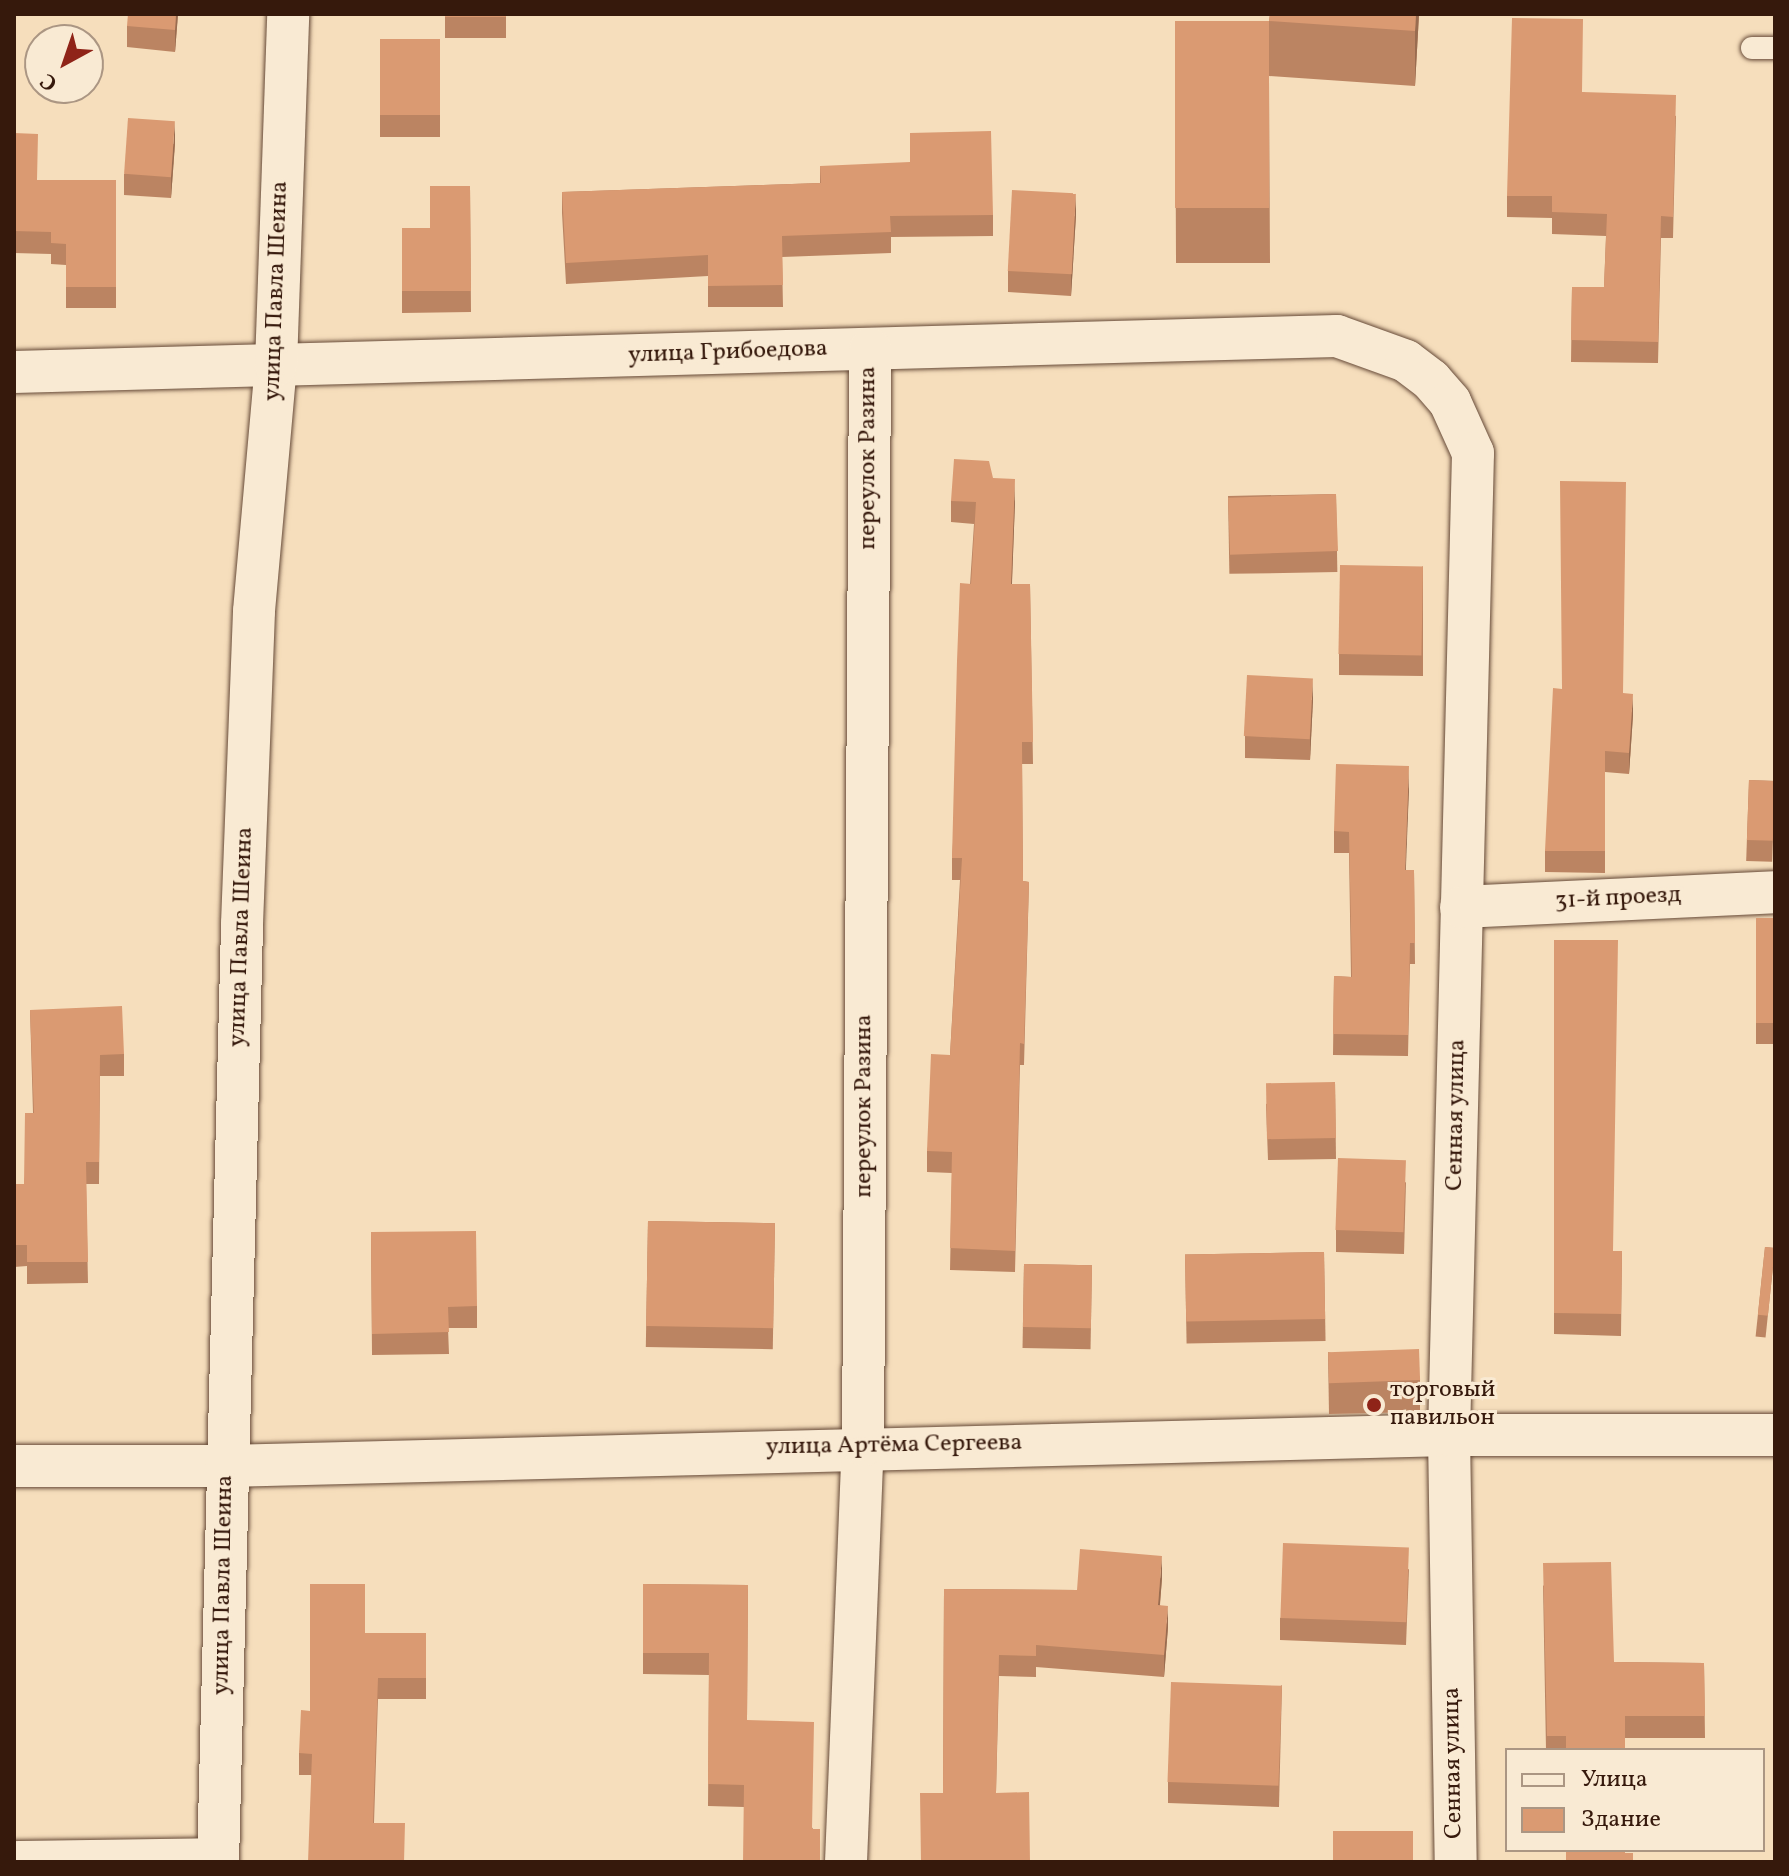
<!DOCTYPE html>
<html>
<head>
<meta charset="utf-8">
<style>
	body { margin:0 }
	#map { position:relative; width:1789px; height:1876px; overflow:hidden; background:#f6debc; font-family:Vollkorn,serif }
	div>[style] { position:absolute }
	.roads { filter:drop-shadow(0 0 2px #664a38) drop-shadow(0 0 2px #664a38) }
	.service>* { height:22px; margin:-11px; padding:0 11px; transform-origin:11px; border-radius:11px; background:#f9ead3 }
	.minor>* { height:42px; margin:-21px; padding:0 21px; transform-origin:21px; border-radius:21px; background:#f9ead3 }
	.wall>* { inset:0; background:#bb8462; transform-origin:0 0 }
	.shaded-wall>* { inset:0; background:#996c50 }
	.building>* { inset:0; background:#da9a72; transform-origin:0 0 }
	.dots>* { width:22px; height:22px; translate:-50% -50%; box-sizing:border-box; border:4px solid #f9ead3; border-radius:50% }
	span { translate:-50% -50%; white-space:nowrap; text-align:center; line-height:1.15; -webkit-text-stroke:6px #f9ead3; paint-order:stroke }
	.street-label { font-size:24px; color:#36190c }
	.poi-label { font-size:24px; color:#36190c }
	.left { translate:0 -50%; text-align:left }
	.frame { position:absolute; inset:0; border:16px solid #36190c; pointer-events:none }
	.legend { position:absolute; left:1505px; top:1748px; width:260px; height:104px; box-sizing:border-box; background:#f9ead3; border:2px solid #ab9683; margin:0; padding:10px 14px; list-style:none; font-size:24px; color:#36190c }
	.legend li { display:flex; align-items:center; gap:16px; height:40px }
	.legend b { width:40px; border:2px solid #ab9683 }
	.north { position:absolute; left:24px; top:24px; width:80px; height:80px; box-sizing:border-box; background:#f9ead3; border:2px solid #ab9683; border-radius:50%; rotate:220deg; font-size:22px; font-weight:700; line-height:32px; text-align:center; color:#36190c }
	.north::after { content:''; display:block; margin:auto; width:28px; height:36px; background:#8f2418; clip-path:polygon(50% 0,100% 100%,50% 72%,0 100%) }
</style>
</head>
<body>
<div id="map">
	<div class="roads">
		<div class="service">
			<div style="left:1752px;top:48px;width:23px"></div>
			<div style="left:14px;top:1852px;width:204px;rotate:-0.8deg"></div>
		</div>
		<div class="minor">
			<div style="left:14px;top:372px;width:1323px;rotate:-1.56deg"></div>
			<div style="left:1337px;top:336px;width:73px;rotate:19.9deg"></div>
			<div style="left:1406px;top:361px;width:31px;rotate:37deg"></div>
			<div style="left:1431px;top:380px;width:29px;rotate:49deg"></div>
			<div style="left:1450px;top:402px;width:56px;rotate:65.7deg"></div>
			<div style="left:1473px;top:453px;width:982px;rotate:91.4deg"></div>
			<div style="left:1449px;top:1435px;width:427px;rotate:89.1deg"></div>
			<div style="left:1461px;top:907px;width:314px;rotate:-2.7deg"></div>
			<div style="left:14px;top:1466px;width:212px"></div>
			<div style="left:226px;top:1466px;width:1223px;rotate:-1.45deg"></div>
			<div style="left:1449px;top:1435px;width:326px"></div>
			<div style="left:218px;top:1862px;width:938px;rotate:-88.53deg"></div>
			<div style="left:242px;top:924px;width:313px;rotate:-87.8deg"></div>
			<div style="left:254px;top:611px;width:247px;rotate:-84.9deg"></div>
			<div style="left:276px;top:365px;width:351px;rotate:-88deg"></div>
			<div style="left:846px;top:1862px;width:417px;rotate:-87.7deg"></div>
			<div style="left:863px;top:1445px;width:1096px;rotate:-89.63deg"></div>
		</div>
	</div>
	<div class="wall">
		<div style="clip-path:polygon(178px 14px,175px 52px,127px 47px,127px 26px)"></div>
		<div style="left:445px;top:14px;width:61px;height:24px"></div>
		<div style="clip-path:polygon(1270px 14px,1419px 14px,1415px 86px,1269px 76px,1270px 263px,1176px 263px,1175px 21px,1269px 21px)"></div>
		<div style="left:380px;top:39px;width:60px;height:98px"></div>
		<div style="clip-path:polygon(1582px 92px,1676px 116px,1673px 238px,1661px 238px,1658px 363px,1571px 362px,1572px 287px,1604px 287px,1606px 236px,1552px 234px,1552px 218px,1507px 217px,1507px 196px)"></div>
		<div style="clip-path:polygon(14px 133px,37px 180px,116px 180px,116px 308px,66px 308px,66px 265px,51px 264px,51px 254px,14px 253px)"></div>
		<div style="clip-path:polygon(175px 143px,171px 198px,124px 195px,124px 174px)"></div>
		<div style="clip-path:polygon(820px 166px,993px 215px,993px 236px,891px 237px,891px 253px,782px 257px,783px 307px,708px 307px,708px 276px,566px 284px,562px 213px,562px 192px,820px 183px)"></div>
		<div style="clip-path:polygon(470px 186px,471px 312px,402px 313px,402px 228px,430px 228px)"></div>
		<div style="clip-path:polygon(1076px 215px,1071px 296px,1008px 292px,1008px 271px)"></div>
		<div style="clip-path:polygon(993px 478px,1015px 501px,1012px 584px,1030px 584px,1033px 764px,1022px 764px,1023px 881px,1029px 882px,1024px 1065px,1020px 1065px,1015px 1272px,950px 1270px,952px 1173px,927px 1172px,927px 1151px,950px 1055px,960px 880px,952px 880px,952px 858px,974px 524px,951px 522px,951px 501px)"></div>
		<div style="left:1336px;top:494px;width:78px;height:108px;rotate:89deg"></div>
		<div style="clip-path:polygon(1423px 566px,1423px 676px,1339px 675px,1339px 654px)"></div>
		<div style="clip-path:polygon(1623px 693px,1633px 715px,1629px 774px,1605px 772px,1605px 873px,1545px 872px,1545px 851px)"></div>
		<div style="clip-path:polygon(1313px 699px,1310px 760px,1245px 758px,1245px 736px)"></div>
		<div style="left:1749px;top:780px;width:26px;height:81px;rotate:2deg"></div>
		<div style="clip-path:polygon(1409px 788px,1405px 870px,1414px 870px,1415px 964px,1410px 964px,1408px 1056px,1333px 1055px,1334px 976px,1351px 977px,1349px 853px,1334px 853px,1334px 831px)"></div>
		<div style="left:1756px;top:918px;width:19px;height:126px"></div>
		<div style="clip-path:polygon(1554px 940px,1613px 1251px,1622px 1251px,1621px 1336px,1554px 1334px)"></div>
		<div style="clip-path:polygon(30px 1010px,124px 1054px,124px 1076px,100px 1076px,99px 1184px,86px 1184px,88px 1283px,27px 1284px,27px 1266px,14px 1267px,14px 1184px,24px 1184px,33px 1113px)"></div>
		<div style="clip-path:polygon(1335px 1082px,1336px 1159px,1268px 1160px,1266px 1104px)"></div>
		<div style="clip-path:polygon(1406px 1182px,1404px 1254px,1336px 1252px,1336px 1230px)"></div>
		<div style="left:648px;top:1221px;width:127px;height:126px;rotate:1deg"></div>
		<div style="clip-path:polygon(371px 1232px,477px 1306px,477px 1328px,448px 1328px,449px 1354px,372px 1355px)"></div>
		<div style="left:1765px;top:1247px;width:10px;height:90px;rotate:6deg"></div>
		<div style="left:1324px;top:1252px;width:89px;height:139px;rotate:89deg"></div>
		<div style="left:1024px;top:1264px;width:68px;height:84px;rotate:1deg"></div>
		<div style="clip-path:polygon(1328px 1352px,1420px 1380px,1420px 1412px,1329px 1414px)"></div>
		<div style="clip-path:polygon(1409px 1569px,1406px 1645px,1280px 1640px,1280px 1618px)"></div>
		<div style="clip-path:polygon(1162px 1578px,1160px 1605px,1168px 1627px,1164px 1677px,1036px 1667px,1036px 1677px,999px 1676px,996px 1793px,943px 1793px,944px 1589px,1077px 1590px)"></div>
		<div style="clip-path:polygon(643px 1584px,748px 1585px,747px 1720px,813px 1829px,820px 1862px,744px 1807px,708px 1806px,709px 1675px,643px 1674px)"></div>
		<div style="clip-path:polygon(1543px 1585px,1614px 1662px,1704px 1663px,1705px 1738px,1625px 1738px,1625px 1750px,1546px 1750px)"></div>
		<div style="clip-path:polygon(365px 1633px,426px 1633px,426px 1699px,378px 1699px,374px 1823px,404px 1862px,311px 1775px,299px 1775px,299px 1753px,310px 1711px)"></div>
		<div style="clip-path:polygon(1282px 1685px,1279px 1807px,1168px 1803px,1168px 1782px)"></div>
	</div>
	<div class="shaded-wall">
		<div style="clip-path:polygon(176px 14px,178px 14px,175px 52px,175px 30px)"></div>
		<div style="clip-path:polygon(1416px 14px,1419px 14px,1415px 86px,1415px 31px)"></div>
		<div style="clip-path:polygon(175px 121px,175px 143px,171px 198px,171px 177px)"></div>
		<div style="clip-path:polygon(1076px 193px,1076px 215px,1071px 296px,1071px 275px)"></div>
		<div style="clip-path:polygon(1015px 479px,1015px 501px,1011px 605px,1011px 584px)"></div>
		<div style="clip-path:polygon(1313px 678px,1313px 699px,1310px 760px,1310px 739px)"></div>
		<div style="clip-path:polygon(1633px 694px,1633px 715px,1629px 774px,1629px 753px)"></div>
		<div style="clip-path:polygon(1409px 766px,1409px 788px,1405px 892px,1405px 870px)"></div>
		<div style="clip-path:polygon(1162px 1556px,1162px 1578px,1158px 1626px,1158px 1605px)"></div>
		<div style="clip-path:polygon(1168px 1606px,1168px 1627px,1164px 1677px,1164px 1655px)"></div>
	</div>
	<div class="building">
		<div style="clip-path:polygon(128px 14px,176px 14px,175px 30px,127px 26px)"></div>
		<div style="left:445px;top:14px;width:61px;height:3px"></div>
		<div style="clip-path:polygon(1270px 14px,1416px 14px,1415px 31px,1269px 21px)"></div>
		<div style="clip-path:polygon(1512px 18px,1583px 19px,1582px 92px,1676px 95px,1673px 217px,1661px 216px,1658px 342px,1571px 340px,1572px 287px,1604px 287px,1607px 214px,1552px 212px,1552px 196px,1507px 196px)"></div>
		<div style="left:1175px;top:21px;width:94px;height:187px"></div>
		<div style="left:380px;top:39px;width:60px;height:76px"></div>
		<div style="left:128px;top:118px;width:47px;height:56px;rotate:4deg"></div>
		<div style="clip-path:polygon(991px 131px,993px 215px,890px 216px,891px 232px,782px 236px,783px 285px,708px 286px,708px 255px,566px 263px,562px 192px,821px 183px,820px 166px,910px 162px,910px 133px)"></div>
		<div style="clip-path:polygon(14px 133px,38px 134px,37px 180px,116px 180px,116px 287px,66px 287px,66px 244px,51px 243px,51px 232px,14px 231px)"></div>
		<div style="clip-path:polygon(430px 186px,470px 186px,471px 291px,402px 291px,402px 228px,430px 228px)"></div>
		<div style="left:1012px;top:190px;width:64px;height:81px;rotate:3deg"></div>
		<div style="clip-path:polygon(954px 459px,989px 461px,993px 478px,1015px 479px,1011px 584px,1030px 584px,1033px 742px,1022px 742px,1023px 881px,1029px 882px,1024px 1044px,1020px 1043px,1015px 1251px,950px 1248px,952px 1152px,927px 1151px,931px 1054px,950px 1055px,962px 858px,952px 858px,957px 661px,960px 583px,971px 584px,976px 502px,951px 501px)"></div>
		<div style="clip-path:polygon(1560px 481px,1626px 482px,1623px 693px,1633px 694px,1629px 753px,1605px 751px,1605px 851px,1545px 851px,1553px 688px,1562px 689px)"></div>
		<div style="left:1336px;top:494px;width:57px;height:108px;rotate:88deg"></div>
		<div style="left:1340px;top:565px;width:83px;height:89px;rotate:1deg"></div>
		<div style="left:1247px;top:675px;width:66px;height:61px;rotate:3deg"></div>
		<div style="clip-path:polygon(1336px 764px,1409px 766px,1405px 870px,1414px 870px,1415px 943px,1410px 943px,1408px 1035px,1333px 1034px,1334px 976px,1352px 977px,1349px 832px,1334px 831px)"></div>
		<div style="left:1749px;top:780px;width:26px;height:60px;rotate:2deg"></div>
		<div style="left:1756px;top:918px;width:19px;height:105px"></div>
		<div style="clip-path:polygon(1554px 940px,1618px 940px,1613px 1251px,1622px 1251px,1621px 1314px,1554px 1313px)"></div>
		<div style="clip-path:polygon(122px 1006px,124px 1054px,100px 1055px,99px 1162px,86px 1162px,88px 1262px,27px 1262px,27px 1245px,14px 1245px,14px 1184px,24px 1184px,25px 1113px,34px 1113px,30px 1010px)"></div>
		<div style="left:1335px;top:1082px;width:56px;height:69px;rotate:89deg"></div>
		<div style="left:1338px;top:1158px;width:68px;height:72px;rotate:2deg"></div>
		<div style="left:648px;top:1221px;width:127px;height:105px;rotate:1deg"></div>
		<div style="clip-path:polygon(476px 1231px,477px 1306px,448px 1307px,449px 1332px,372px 1334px,371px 1232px)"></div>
		<div style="left:1765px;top:1247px;width:10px;height:68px;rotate:6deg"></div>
		<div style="left:1324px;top:1252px;width:67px;height:139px;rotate:89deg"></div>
		<div style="left:1024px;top:1264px;width:68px;height:63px;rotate:1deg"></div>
		<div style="left:1419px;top:1349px;width:31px;height:91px;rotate:88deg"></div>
		<div style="left:1283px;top:1543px;width:126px;height:75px;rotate:2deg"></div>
		<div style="clip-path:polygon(1080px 1549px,1162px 1556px,1158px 1605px,1168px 1606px,1164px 1655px,1036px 1645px,1036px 1656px,999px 1655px,996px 1793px,1029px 1792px,1030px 1862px,921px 1862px,920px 1793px,943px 1793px,944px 1589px,1077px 1590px)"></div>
		<div style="clip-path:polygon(1611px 1562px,1614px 1662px,1704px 1663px,1705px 1716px,1625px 1716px,1625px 1750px,1566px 1750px,1566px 1736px,1547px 1736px,1543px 1563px)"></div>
		<div style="clip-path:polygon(310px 1584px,365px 1584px,365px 1633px,426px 1633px,426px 1678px,378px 1678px,373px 1823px,405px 1823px,404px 1862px,308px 1862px,312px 1754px,299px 1753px,301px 1710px,310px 1711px)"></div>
		<div style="clip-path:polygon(643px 1584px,748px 1585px,747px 1720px,814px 1722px,812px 1829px,820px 1829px,820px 1862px,743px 1862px,744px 1785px,708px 1784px,709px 1653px,643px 1653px)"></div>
		<div style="left:1171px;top:1682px;width:111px;height:100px;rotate:2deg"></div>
		<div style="left:1333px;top:1831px;width:80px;height:31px"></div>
		<div style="clip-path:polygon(1566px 1850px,1625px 1850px,1625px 1853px,1633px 1853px,1633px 1862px,1566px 1862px)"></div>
	</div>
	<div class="dots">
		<div style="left:1374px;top:1405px;background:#8f2418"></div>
	</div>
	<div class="street-label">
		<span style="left:277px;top:291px;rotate:-88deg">улица Павла Шеина</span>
		<span style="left:728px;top:353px;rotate:-2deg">улица Грибоедова</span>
		<span style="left:869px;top:458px;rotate:-90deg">переулок Разина</span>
		<span style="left:1618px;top:899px;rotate:-3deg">31-й проезд</span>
		<span style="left:242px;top:937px;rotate:-88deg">улица Павла Шеина</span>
		<span style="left:865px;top:1106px;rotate:-90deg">переулок Разина</span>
		<span style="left:1457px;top:1115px;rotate:-89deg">Сенная улица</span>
		<span style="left:894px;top:1446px;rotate:-1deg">улица Артёма Сергеева</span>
		<span style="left:224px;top:1585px;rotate:-89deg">улица Павла Шеина</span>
		<span style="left:1454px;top:1763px;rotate:-91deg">Сенная улица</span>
	</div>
	<div class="poi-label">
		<span class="left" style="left:1390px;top:1405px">торговый<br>павильон</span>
	</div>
	<div class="frame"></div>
	<ul class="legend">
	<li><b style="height:10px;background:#f9ead3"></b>Улица</li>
	<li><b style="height:22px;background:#da9a72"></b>Здание</li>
	</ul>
	<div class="north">С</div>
</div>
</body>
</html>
